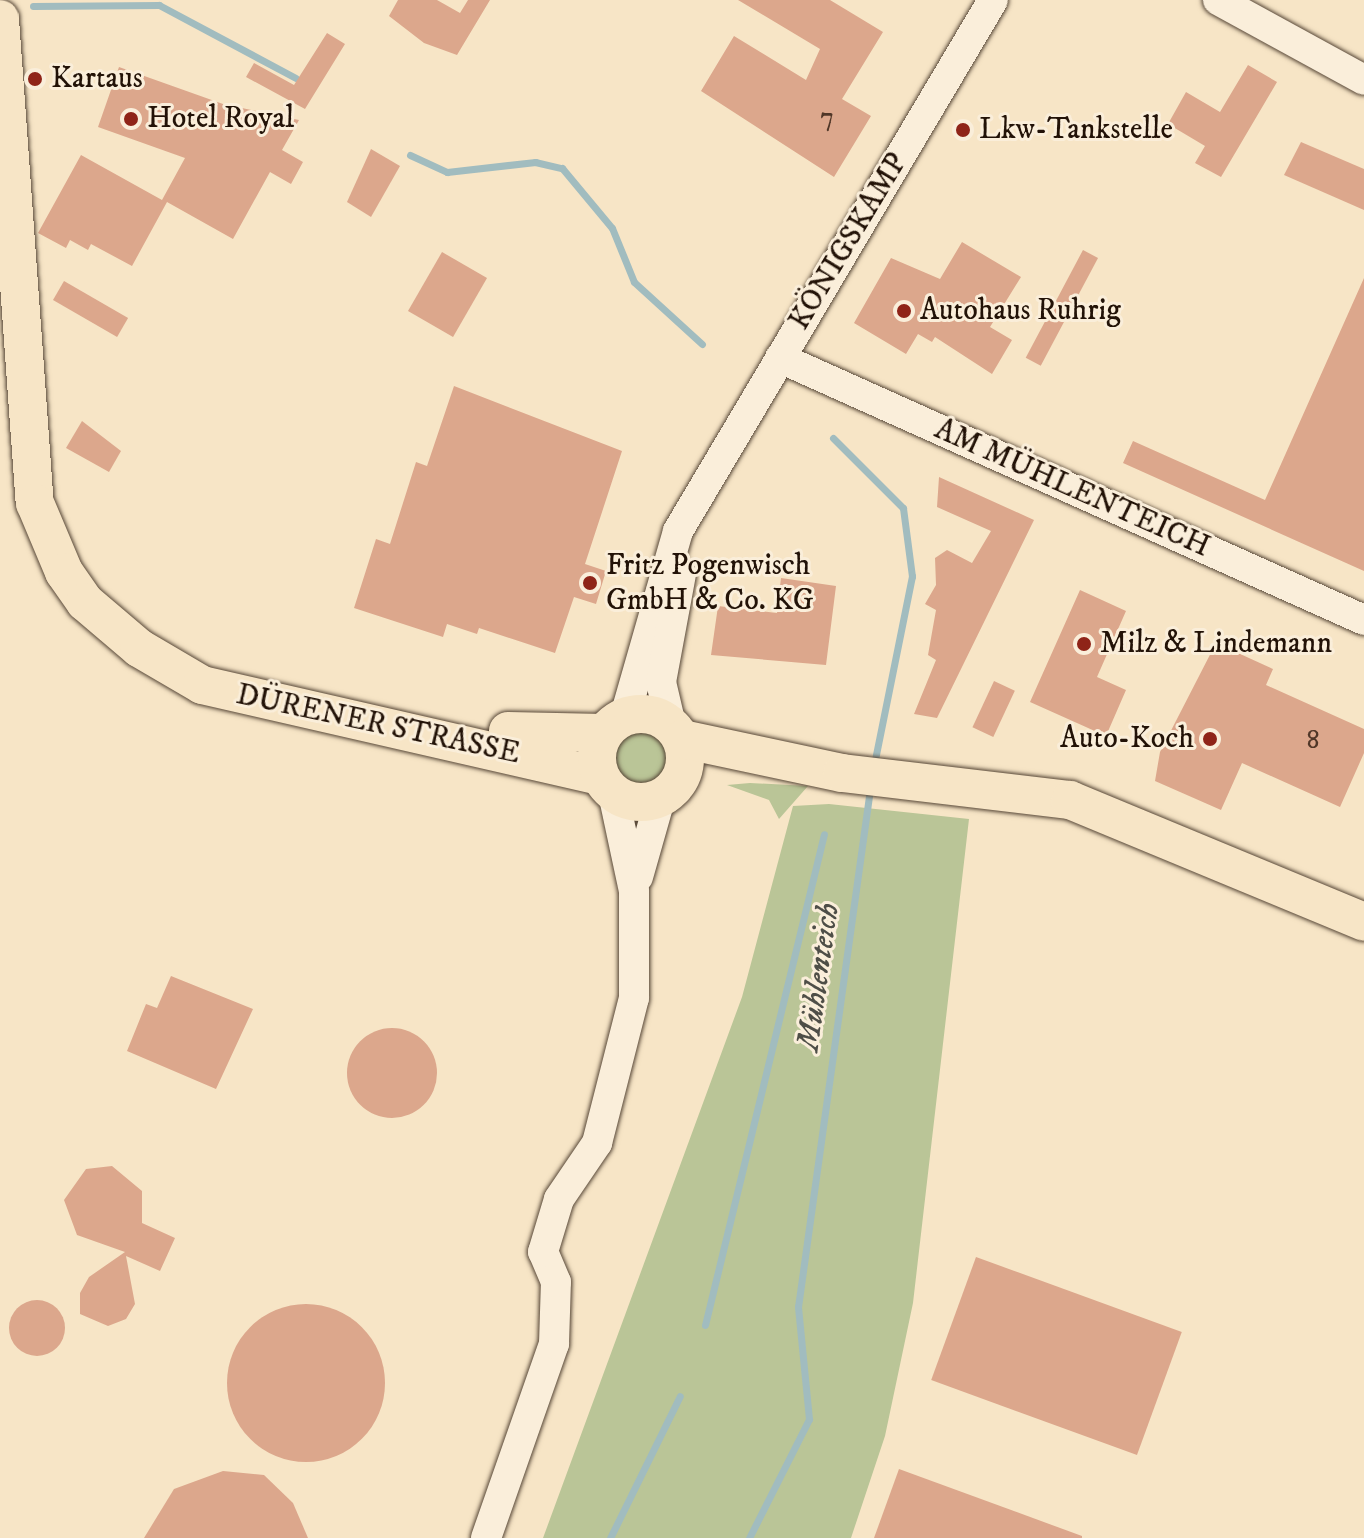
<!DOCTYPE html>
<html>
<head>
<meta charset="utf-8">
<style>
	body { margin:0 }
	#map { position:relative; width:1364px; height:1538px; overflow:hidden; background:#f7e5c6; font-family:"IM FELL DW Pica",serif }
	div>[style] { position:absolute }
	.green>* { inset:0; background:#bac597 }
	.round { border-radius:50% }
	.stream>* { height:7px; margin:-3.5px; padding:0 3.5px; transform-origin:3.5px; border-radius:3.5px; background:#a1bcbf }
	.building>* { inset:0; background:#dca78c; transform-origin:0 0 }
	.roads { filter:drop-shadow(0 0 2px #574737) drop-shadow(0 0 2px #574737) }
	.minor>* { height:30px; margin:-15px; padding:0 15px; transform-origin:15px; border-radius:15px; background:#faeeda }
	.major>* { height:38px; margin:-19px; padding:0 19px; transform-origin:19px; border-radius:19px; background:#f7e5c6 }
	.major>.ring { margin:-19px; padding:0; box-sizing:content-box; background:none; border:38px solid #f7e5c6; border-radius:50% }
	.dots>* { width:22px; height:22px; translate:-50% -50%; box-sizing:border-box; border:4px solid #faeeda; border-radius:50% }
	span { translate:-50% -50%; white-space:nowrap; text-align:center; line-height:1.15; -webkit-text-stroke:6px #faeeda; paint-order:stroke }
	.number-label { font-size:26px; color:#503728 }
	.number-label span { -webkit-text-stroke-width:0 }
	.poi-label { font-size:30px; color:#221207 }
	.left { translate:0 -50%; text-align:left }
	.right { translate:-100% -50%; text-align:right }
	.street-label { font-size:30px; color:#221207 }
	.water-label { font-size:32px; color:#4e4e47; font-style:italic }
</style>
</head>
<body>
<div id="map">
	<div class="green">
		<div class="round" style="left:610px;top:725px;width:64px;height:64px"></div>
		<div style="clip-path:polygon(727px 785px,750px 783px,808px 786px,779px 819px,769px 800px)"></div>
		<div style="clip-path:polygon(829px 804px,969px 819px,913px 1303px,885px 1436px,851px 1538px,543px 1538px,742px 997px,793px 806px)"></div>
	</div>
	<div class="stream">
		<div style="left:33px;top:6px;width:126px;rotate:-0.5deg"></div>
		<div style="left:159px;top:5px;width:155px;rotate:28.1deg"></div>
		<div style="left:410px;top:155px;width:41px;rotate:24.7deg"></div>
		<div style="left:447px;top:172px;width:89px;rotate:-6.5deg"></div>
		<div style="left:535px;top:162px;width:28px;rotate:13deg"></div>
		<div style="left:562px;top:168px;width:78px;rotate:50.2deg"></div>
		<div style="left:612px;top:228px;width:58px;rotate:67.8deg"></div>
		<div style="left:634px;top:282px;width:92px;rotate:42.4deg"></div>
		<div style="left:833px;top:438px;width:99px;rotate:45deg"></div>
		<div style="left:903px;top:508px;width:69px;rotate:82.5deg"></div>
		<div style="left:912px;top:576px;width:193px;rotate:101.4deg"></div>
		<div style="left:705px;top:1325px;width:505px;rotate:-76.38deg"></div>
		<div style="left:610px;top:1538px;width:158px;rotate:-63.8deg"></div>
		<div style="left:749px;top:1538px;width:133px;rotate:-63.2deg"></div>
		<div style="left:809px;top:1419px;width:113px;rotate:-95.6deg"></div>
		<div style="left:798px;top:1307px;width:523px;rotate:-82.09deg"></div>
	</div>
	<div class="building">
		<div style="clip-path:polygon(398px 0,437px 0,460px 13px,468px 0,490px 0,457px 55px,424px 43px,389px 16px)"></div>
		<div style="clip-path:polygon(738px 0,830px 0,883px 32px,842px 99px,871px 116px,834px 177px,701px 91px,734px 36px,806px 80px,820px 49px)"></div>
		<div style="clip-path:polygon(327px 33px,345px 44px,305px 109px,246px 77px,254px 63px,294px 85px)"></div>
		<div style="clip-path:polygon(1248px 65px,1277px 82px,1221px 177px,1195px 163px,1205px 146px,1168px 124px,1186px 92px,1220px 112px)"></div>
		<div style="clip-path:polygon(119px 67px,223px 104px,299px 120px,282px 150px,303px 162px,291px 184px,270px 172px,233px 239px,167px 202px,132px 266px,91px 244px,88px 250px,70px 240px,66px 248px,38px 233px,81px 155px,162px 200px,185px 158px,98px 127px)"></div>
		<div style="clip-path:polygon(1301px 142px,1364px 169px,1364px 210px,1284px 175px)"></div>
		<div style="clip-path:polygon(371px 149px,400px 166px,371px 217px,347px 202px)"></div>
		<div style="clip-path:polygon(962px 242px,1021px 277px,990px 327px,1012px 340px,992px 374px,935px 337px,932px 342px,918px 334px,906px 354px,854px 323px,891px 258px,940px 279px)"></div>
		<div style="left:1083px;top:250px;width:17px;height:122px;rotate:28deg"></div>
		<div style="left:442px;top:252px;width:52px;height:68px;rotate:30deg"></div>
		<div style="clip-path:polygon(1364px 278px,1364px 571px,1123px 463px,1133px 441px,1265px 500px)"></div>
		<div style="left:64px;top:281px;width:74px;height:22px;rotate:30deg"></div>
		<div style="clip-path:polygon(454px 386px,622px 451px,585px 564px,606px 571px,596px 604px,574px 597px,555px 653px,479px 628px,477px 634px,447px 624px,443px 637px,354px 608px,376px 539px,390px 544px,416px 462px,427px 466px)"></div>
		<div style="clip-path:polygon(82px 421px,121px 451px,109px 472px,66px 448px)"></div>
		<div style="clip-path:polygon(939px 477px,1034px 520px,937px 718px,914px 714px,936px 660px,928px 655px,936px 610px,925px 604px,936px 585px,935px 558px,947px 550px,972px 563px,991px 531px,937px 507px)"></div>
		<div style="clip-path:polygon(781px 578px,836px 586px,826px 665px,711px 655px,718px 606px,777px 613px)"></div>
		<div style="clip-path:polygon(1080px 590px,1126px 611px,1097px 677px,1126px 690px,1106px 736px,1030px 702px)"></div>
		<div style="clip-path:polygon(1216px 643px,1273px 669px,1266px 685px,1364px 729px,1364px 753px,1340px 807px,1242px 763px,1221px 810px,1155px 781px,1160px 752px)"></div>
		<div style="left:994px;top:681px;width:23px;height:51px;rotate:25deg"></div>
		<div style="clip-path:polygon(171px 976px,253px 1009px,216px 1089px,127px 1051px,146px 1004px,157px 1008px)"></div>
		<div class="round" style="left:347px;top:1028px;width:90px;height:90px"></div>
		<div style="clip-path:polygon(112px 1166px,142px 1191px,142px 1223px,175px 1238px,160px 1271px,126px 1256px,135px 1304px,126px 1319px,108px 1326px,80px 1314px,80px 1293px,89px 1277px,125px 1252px,77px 1235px,64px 1200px,86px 1169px)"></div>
		<div style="left:976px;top:1257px;width:219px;height:131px;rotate:20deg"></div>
		<div class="round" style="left:9px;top:1300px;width:56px;height:56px"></div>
		<div class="round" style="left:227px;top:1304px;width:158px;height:158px"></div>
		<div style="clip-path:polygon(899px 1469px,1082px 1536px,1082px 1538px,874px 1538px)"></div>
		<div style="clip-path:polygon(223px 1471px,264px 1475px,293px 1503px,308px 1538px,144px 1538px,174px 1489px)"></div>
	</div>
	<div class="roads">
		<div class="minor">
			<div style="left:1218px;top:0;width:166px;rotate:28.7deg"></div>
			<div style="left:780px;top:358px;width:640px;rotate:24.16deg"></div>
			<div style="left:625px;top:716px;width:192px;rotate:-74deg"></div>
			<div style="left:678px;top:531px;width:617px;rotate:-59.32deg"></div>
			<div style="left:671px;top:725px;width:44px;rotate:-103.1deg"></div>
			<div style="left:661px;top:682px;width:110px;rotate:-79.5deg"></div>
			<div style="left:638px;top:877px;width:81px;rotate:-74.2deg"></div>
			<div style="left:486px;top:1538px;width:206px;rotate:-70.7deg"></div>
			<div style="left:554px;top:1344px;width:62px;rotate:-88.2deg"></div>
			<div style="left:556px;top:1282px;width:33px;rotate:-113deg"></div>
			<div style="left:543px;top:1252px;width:55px;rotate:-73.2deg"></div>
			<div style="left:559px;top:1199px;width:68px;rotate:-55.8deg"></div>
			<div style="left:597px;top:1143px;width:150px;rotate:-75.7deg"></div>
			<div style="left:634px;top:998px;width:107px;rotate:-90deg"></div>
			<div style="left:634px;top:891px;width:100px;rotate:-102.1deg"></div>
		</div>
		<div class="major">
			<div style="left:0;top:19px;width:485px;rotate:85.9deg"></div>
			<div style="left:35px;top:503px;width:75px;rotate:67.2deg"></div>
			<div style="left:64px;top:572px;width:37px;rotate:55deg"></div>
			<div style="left:85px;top:602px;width:71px;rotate:40.4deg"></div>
			<div style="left:139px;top:648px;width:73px;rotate:30.4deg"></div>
			<div style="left:202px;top:685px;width:408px;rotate:12.9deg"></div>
			<div class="ring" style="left:597px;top:714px;width:50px;height:50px"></div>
			<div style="left:508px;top:731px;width:96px;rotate:1.2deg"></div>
			<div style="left:682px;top:739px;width:164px;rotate:12deg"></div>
			<div style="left:842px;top:773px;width:230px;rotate:6.8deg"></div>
			<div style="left:1070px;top:800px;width:318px;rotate:22.5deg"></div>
		</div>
	</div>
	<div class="dots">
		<div style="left:35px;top:79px;background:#8f2418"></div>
		<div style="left:131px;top:119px;background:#8f2418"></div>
		<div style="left:963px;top:130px;background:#8f2418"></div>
		<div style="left:904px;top:311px;background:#8f2418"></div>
		<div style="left:590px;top:583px;background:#8f2418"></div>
		<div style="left:1084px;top:644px;background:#8f2418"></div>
		<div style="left:1210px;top:739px;background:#8f2418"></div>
	</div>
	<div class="number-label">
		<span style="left:827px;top:118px">7</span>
		<span style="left:1313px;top:741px">8</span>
	</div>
	<div class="poi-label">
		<span class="left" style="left:51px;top:79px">Kartaus</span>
		<span class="left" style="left:147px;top:119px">Hotel Royal</span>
		<span class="left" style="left:979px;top:130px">Lkw-Tankstelle</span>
		<span class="left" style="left:920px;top:311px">Autohaus Ruhrig</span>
		<span class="left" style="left:606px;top:583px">Fritz Pogenwisch<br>GmbH &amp; Co. KG</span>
		<span class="left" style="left:1100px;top:644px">Milz &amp; Lindemann</span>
		<span class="right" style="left:1194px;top:739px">Auto-Koch</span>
	</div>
	<div class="street-label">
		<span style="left:849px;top:242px;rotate:-59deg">KÖNIGSKAMP</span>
		<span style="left:1072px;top:489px;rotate:24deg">AM MÜHLENTEICH</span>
		<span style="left:378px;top:725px;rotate:12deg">DÜRENER STRASSE</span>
	</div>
	<div class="water-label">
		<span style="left:819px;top:977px;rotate:-82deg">Mühlenteich</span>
	</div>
</div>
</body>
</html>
